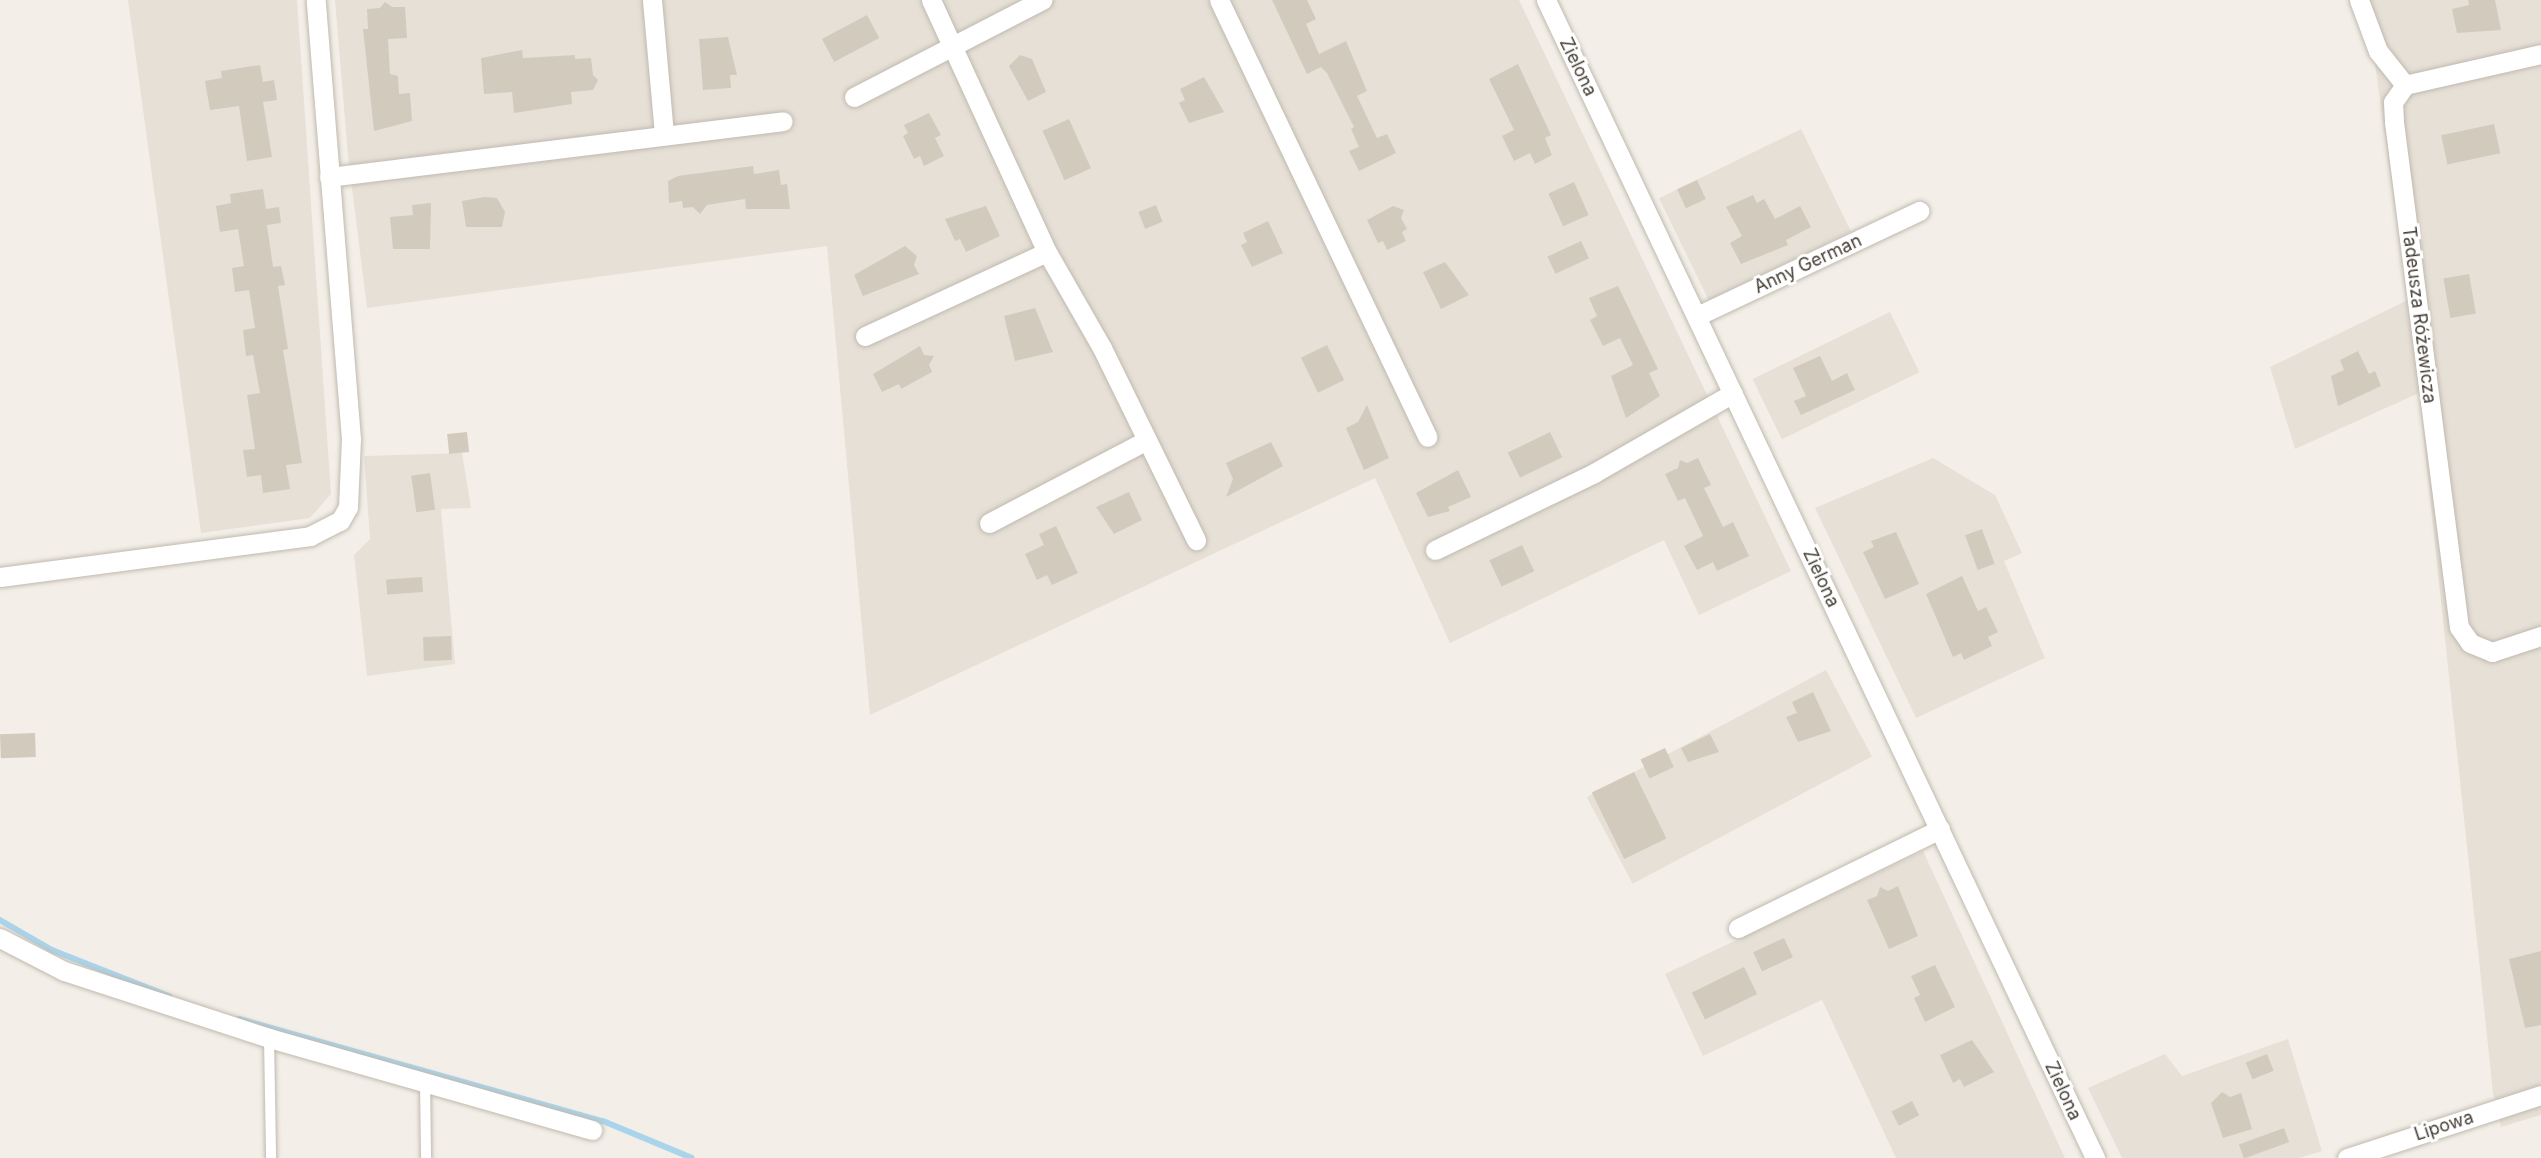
<!DOCTYPE html>
<html>
<head>
<meta charset="utf-8">
<style>
	body { margin:0 }
	#map { position:relative; width:2541px; height:1158px; overflow:hidden; background:#f3efe8; font-family:Inter,sans-serif }
	div>[style] { position:absolute }
	.residential>* { inset:0; background:#e6e0d7; transform-origin:0 0 }
	.stream>* { height:6px; margin:-3px; padding:0 3px; transform-origin:3px; border-radius:3px; background:#a9d4eb }
	.building>* { inset:0; background:#d3cabe; transform-origin:0 0 }
	.roads { filter:drop-shadow(0 0 2px #c0b9ae) drop-shadow(0 0 2px #c0b9ae) }
	.service>* { height:10px; margin:-5px; padding:0 5px; transform-origin:5px; border-radius:5px; background:#fff }
	.minor>* { height:19px; margin:-9.5px; padding:0 9.5px; transform-origin:9.5px; border-radius:9.5px; background:#fff }
	span { translate:-50% -50%; white-space:nowrap; text-align:center; line-height:1.15; -webkit-text-stroke:6px #fff; paint-order:stroke }
	.street-label { font-size:18px; color:#463f37 }
</style>
</head>
<body>
<div id="map">
	<div class="residential">
		<div style="clip-path:polygon(128px 0,297px 0,331px 494px,310px 518px,201px 533px)"></div>
		<div style="clip-path:polygon(335px 0,1519px 0,1791px 571px,1699px 615px,1664px 540px,1450px 643px,1375px 478px,870px 715px,827px 246px,367px 308px,348px 156px)"></div>
		<div style="clip-path:polygon(2366px 0,2541px 0,2541px 1115px,2501px 1127px,2493px 1093px,2419px 393px,2295px 449px,2270px 367px,2408px 300px)"></div>
		<div style="left:1801px;top:129px;width:114px;height:158px;rotate:64deg"></div>
		<div style="left:1890px;top:312px;width:67px;height:153px;rotate:64deg"></div>
		<div style="clip-path:polygon(462px 453px,471px 508px,441px 509px,455px 664px,367px 676px,354px 555px,370px 539px,364px 456px)"></div>
		<div style="clip-path:polygon(1933px 458px,1995px 495px,2022px 553px,2004px 561px,2045px 658px,1916px 718px,1815px 508px)"></div>
		<div style="left:1826px;top:670px;width:98px;height:271px;rotate:62deg"></div>
		<div style="clip-path:polygon(1923px 851px,2065px 1158px,1896px 1158px,1822px 1000px,1703px 1056px,1665px 974px)"></div>
		<div style="clip-path:polygon(2288px 1039px,2322px 1151px,2299px 1158px,2122px 1158px,2088px 1088px,2165px 1054px,2182px 1076px)"></div>
	</div>
	<div class="stream">
		<div style="left:0;top:920px;width:60px;rotate:30deg"></div>
		<div style="left:52px;top:950px;width:126px;rotate:21.5deg"></div>
		<div style="left:239px;top:1019px;width:378px;rotate:15.7deg"></div>
		<div style="left:603px;top:1121px;width:96px;rotate:22.6deg"></div>
	</div>
	<div class="building">
		<div style="clip-path:polygon(1272px 0,1307px 0,1316px 19px,1306px 24px,1319px 54px,1346px 41px,1367px 91px,1357px 96px,1377px 138px,1387px 134px,1396px 153px,1359px 171px,1349px 151px,1359px 147px,1351px 129px,1354px 127px,1327px 73px,1321px 67px,1307px 74px)"></div>
		<div style="clip-path:polygon(2468px 0,2495px 0,2501px 30px,2457px 33px,2452px 9px,2469px 5px)"></div>
		<div style="clip-path:polygon(385px 2px,392px 7px,405px 7px,407px 38px,388px 39px,390px 74px,398px 76px,399px 94px,410px 93px,412px 121px,374px 131px,363px 29px,368px 29px,367px 9px,380px 8px)"></div>
		<div style="left:867px;top:15px;width:26px;height:51px;rotate:62deg"></div>
		<div style="clip-path:polygon(728px 37px,737px 75px,730px 75px,731px 88px,703px 90px,699px 39px)"></div>
		<div style="clip-path:polygon(522px 50px,523px 58px,575px 55px,575px 59px,591px 58px,593px 75px,598px 80px,593px 90px,571px 92px,572px 104px,514px 113px,512px 92px,484px 94px,481px 58px)"></div>
		<div style="clip-path:polygon(1020px 55px,1032px 59px,1046px 92px,1028px 101px,1009px 66px)"></div>
		<div style="clip-path:polygon(1518px 64px,1551px 135px,1545px 138px,1552px 155px,1535px 164px,1530px 153px,1514px 161px,1502px 136px,1514px 130px,1489px 79px)"></div>
		<div style="clip-path:polygon(260px 65px,263px 82px,274px 80px,277px 100px,263px 102px,272px 157px,247px 161px,239px 106px,210px 110px,205px 81px,222px 78px,221px 71px)"></div>
		<div style="clip-path:polygon(1204px 77px,1224px 112px,1189px 123px,1179px 103px,1185px 100px,1180px 89px)"></div>
		<div style="clip-path:polygon(929px 113px,941px 135px,935px 138px,944px 156px,924px 166px,920px 156px,914px 159px,903px 136px,908px 133px,904px 125px)"></div>
		<div style="left:1069px;top:119px;width:54px;height:29px;rotate:66deg"></div>
		<div style="left:2494px;top:124px;width:30px;height:54px;rotate:78deg"></div>
		<div style="clip-path:polygon(753px 166px,754px 174px,779px 170px,781px 185px,787px 184px,790px 209px,746px 209px,745px 199px,707px 205px,700px 214px,693px 207px,683px 208px,682px 201px,669px 203px,668px 181px,678px 176px)"></div>
		<div style="left:1697px;top:180px;width:21px;height:22px;rotate:65deg"></div>
		<div style="left:1574px;top:182px;width:36px;height:28px;rotate:66deg"></div>
		<div style="clip-path:polygon(263px 189px,266px 209px,279px 207px,281px 223px,267px 225px,273px 267px,281px 266px,285px 285px,278px 286px,288px 349px,283px 350px,302px 463px,286px 465px,290px 489px,263px 493px,261px 475px,247px 477px,243px 450px,255px 449px,247px 395px,260px 393px,253px 355px,246px 356px,243px 330px,255px 328px,249px 290px,235px 292px,232px 268px,244px 266px,238px 229px,220px 232px,216px 206px,231px 203px,230px 194px)"></div>
		<div style="clip-path:polygon(1753px 195px,1757px 203px,1764px 199px,1775px 219px,1800px 206px,1811px 227px,1786px 240px,1788px 245px,1741px 264px,1730px 243px,1742px 236px,1726px 207px)"></div>
		<div style="clip-path:polygon(484px 197px,497px 198px,505px 212px,502px 227px,466px 227px,462px 201px)"></div>
		<div style="clip-path:polygon(431px 203px,430px 249px,393px 249px,390px 217px,413px 215px,412px 205px)"></div>
		<div style="left:1156px;top:205px;width:18px;height:19px;rotate:68deg"></div>
		<div style="clip-path:polygon(986px 206px,1000px 236px,966px 252px,960px 239px,955px 241px,945px 219px)"></div>
		<div style="clip-path:polygon(1393px 206px,1404px 210px,1401px 218px,1407px 229px,1402px 232px,1406px 241px,1387px 250px,1383px 241px,1378px 243px,1367px 220px)"></div>
		<div style="clip-path:polygon(1268px 221px,1283px 253px,1252px 267px,1241px 245px,1247px 242px,1243px 233px)"></div>
		<div style="left:1581px;top:241px;width:19px;height:37px;rotate:65deg"></div>
		<div style="clip-path:polygon(905px 246px,917px 256px,914px 265px,919px 274px,863px 296px,854px 275px)"></div>
		<div style="clip-path:polygon(1445px 262px,1469px 295px,1441px 309px,1423px 272px)"></div>
		<div style="left:2469px;top:274px;width:40px;height:26px;rotate:80deg"></div>
		<div style="clip-path:polygon(1618px 286px,1658px 369px,1649px 373px,1660px 396px,1626px 418px,1611px 376px,1633px 365px,1620px 338px,1603px 346px,1590px 320px,1597px 316px,1589px 298px)"></div>
		<div style="clip-path:polygon(1035px 308px,1053px 352px,1015px 361px,1004px 316px)"></div>
		<div style="left:1327px;top:345px;width:39px;height:29px;rotate:64deg"></div>
		<div style="clip-path:polygon(920px 346px,924px 355px,934px 356px,929px 365px,932px 372px,901px 389px,899px 384px,882px 392px,873px 374px)"></div>
		<div style="clip-path:polygon(2358px 351px,2369px 374px,2375px 371px,2381px 386px,2338px 406px,2331px 376px,2344px 370px,2340px 360px)"></div>
		<div style="clip-path:polygon(1820px 356px,1832px 381px,1847px 373px,1855px 390px,1801px 415px,1794px 401px,1806px 396px,1793px 368px)"></div>
		<div style="clip-path:polygon(1367px 405px,1389px 458px,1364px 470px,1346px 428px,1358px 422px)"></div>
		<div style="left:467px;top:432px;width:20px;height:20px;rotate:84deg"></div>
		<div style="left:1550px;top:432px;width:28px;height:47px;rotate:64deg"></div>
		<div style="clip-path:polygon(1271px 442px,1283px 466px,1226px 497px,1233px 479px,1226px 463px)"></div>
		<div style="clip-path:polygon(1698px 458px,1711px 485px,1704px 488px,1723px 527px,1733px 522px,1749px 556px,1717px 571px,1713px 562px,1697px 570px,1684px 546px,1703px 536px,1685px 498px,1678px 501px,1665px 474px,1678px 468px,1680px 460px,1687px 463px)"></div>
		<div style="clip-path:polygon(1458px 470px,1471px 497px,1448px 507px,1450px 511px,1428px 517px,1416px 493px)"></div>
		<div style="left:430px;top:473px;width:37px;height:19px;rotate:82deg"></div>
		<div style="clip-path:polygon(1129px 492px,1142px 520px,1114px 534px,1096px 507px)"></div>
		<div style="clip-path:polygon(1056px 526px,1078px 573px,1052px 585px,1047px 575px,1037px 580px,1025px 554px,1044px 545px,1039px 534px)"></div>
		<div style="left:1982px;top:529px;width:37px;height:18px;rotate:70deg"></div>
		<div style="clip-path:polygon(1896px 532px,1919px 584px,1885px 599px,1863px 552px,1874px 547px,1871px 541px)"></div>
		<div style="left:1522px;top:545px;width:29px;height:36px;rotate:65deg"></div>
		<div style="clip-path:polygon(1962px 576px,1978px 611px,1986px 607px,1998px 632px,1988px 637px,1992px 646px,1964px 660px,1961px 653px,1953px 657px,1926px 594px)"></div>
		<div style="left:422px;top:577px;width:15px;height:36px;rotate:86deg"></div>
		<div style="left:451px;top:636px;width:24px;height:28px;rotate:88deg"></div>
		<div style="clip-path:polygon(1813px 692px,1831px 731px,1798px 742px,1786px 717px,1797px 713px,1792px 702px)"></div>
		<div style="left:35px;top:733px;width:24px;height:35px;rotate:88deg"></div>
		<div style="clip-path:polygon(1710px 734px,1719px 752px,1688px 762px,1681px 748px)"></div>
		<div style="left:1665px;top:748px;width:21px;height:27px;rotate:65deg"></div>
		<div style="left:1634px;top:772px;width:74px;height:47px;rotate:64deg"></div>
		<div style="clip-path:polygon(1898px 886px,1918px 936px,1889px 949px,1867px 900px,1877px 896px,1880px 887px,1888px 891px)"></div>
		<div style="left:1784px;top:938px;width:21px;height:34px;rotate:65deg"></div>
		<div style="clip-path:polygon(2541px 951px,2541px 1025px,2525px 1028px,2509px 959px)"></div>
		<div style="clip-path:polygon(1935px 965px,1955px 1007px,1925px 1022px,1914px 998px,1920px 995px,1911px 976px)"></div>
		<div style="left:1744px;top:967px;width:30px;height:58px;rotate:64deg"></div>
		<div style="clip-path:polygon(1972px 1040px,1994px 1072px,1964px 1087px,1960px 1079px,1953px 1083px,1940px 1055px)"></div>
		<div style="left:2267px;top:1054px;width:18px;height:23px;rotate:68deg"></div>
		<div style="clip-path:polygon(2222px 1092px,2230px 1097px,2241px 1093px,2252px 1129px,2223px 1138px,2211px 1103px)"></div>
		<div style="left:1912px;top:1101px;width:16px;height:23px;rotate:63deg"></div>
		<div style="left:2284px;top:1128px;width:15px;height:48px;rotate:70deg"></div>
	</div>
	<div class="roads">
		<div class="service">
			<div style="left:269px;top:1038px;width:120px;rotate:89deg"></div>
			<div style="left:425px;top:1082px;width:76px;rotate:89.2deg"></div>
		</div>
		<div class="minor">
			<div style="left:652px;top:0;width:135px;rotate:84.9deg"></div>
			<div style="left:931px;top:0;width:277px;rotate:65.3deg"></div>
			<div style="left:1047px;top:252px;width:111px;rotate:60.2deg"></div>
			<div style="left:1102px;top:348px;width:214px;rotate:63.9deg"></div>
			<div style="left:1219px;top:0;width:484px;rotate:64.5deg"></div>
			<div style="left:1546px;top:0;width:1282px;rotate:64.63deg"></div>
			<div style="left:2359px;top:0;width:54px;rotate:69.6deg"></div>
			<div style="left:2378px;top:51px;width:43px;rotate:51.5deg"></div>
			<div style="left:2405px;top:85px;width:21px;rotate:125deg"></div>
			<div style="left:2393px;top:102px;width:20px;rotate:87deg"></div>
			<div style="left:2394px;top:122px;width:509px;rotate:82.67deg"></div>
			<div style="left:2459px;top:627px;width:19px;rotate:55deg"></div>
			<div style="left:2470px;top:643px;width:24px;rotate:22deg"></div>
			<div style="left:2492px;top:652px;width:52px;rotate:-18.1deg"></div>
			<div style="left:2405px;top:85px;width:139px;rotate:-12.8deg"></div>
			<div style="left:854px;top:97px;width:212px;rotate:-27.3deg"></div>
			<div style="left:329px;top:177px;width:457px;rotate:-7deg"></div>
			<div style="left:1697px;top:316px;width:246px;rotate:-25.3deg"></div>
			<div style="left:865px;top:336px;width:200px;rotate:-24.8deg"></div>
			<div style="left:989px;top:523px;width:176px;rotate:-27.7deg"></div>
			<div style="left:1435px;top:550px;width:177px;rotate:-25.8deg"></div>
			<div style="left:1594px;top:473px;width:160px;rotate:-29.9deg"></div>
			<div style="left:0;top:577px;width:313px;rotate:-7.5deg"></div>
			<div style="left:310px;top:536px;width:34px;rotate:-27deg"></div>
			<div style="left:340px;top:521px;width:16px;rotate:-60deg"></div>
			<div style="left:348px;top:507px;width:68px;rotate:-87.5deg"></div>
			<div style="left:351px;top:439px;width:440px;rotate:-94.6deg"></div>
			<div style="left:1738px;top:928px;width:225px;rotate:-26.1deg"></div>
			<div style="left:0;top:938px;width:72px;rotate:27.3deg"></div>
			<div style="left:64px;top:971px;width:216px;rotate:18.1deg"></div>
			<div style="left:269px;top:1038px;width:336px;rotate:15.9deg"></div>
			<div style="left:2347px;top:1158px;width:204px;rotate:-18deg"></div>
		</div>
	</div>
	<div class="street-label">
		<span style="left:1578px;top:67px;rotate:64deg">Zielona</span>
		<span style="left:1808px;top:264px;rotate:-25deg">Anny German</span>
		<span style="left:2419px;top:315px;rotate:83deg">Tadeusza Różewicza</span>
		<span style="left:1821px;top:578px;rotate:65deg">Zielona</span>
		<span style="left:2063px;top:1091px;rotate:65deg">Zielona</span>
		<span style="left:2444px;top:1126px;rotate:-18deg">Lipowa</span>
	</div>
</div>
</body>
</html>
